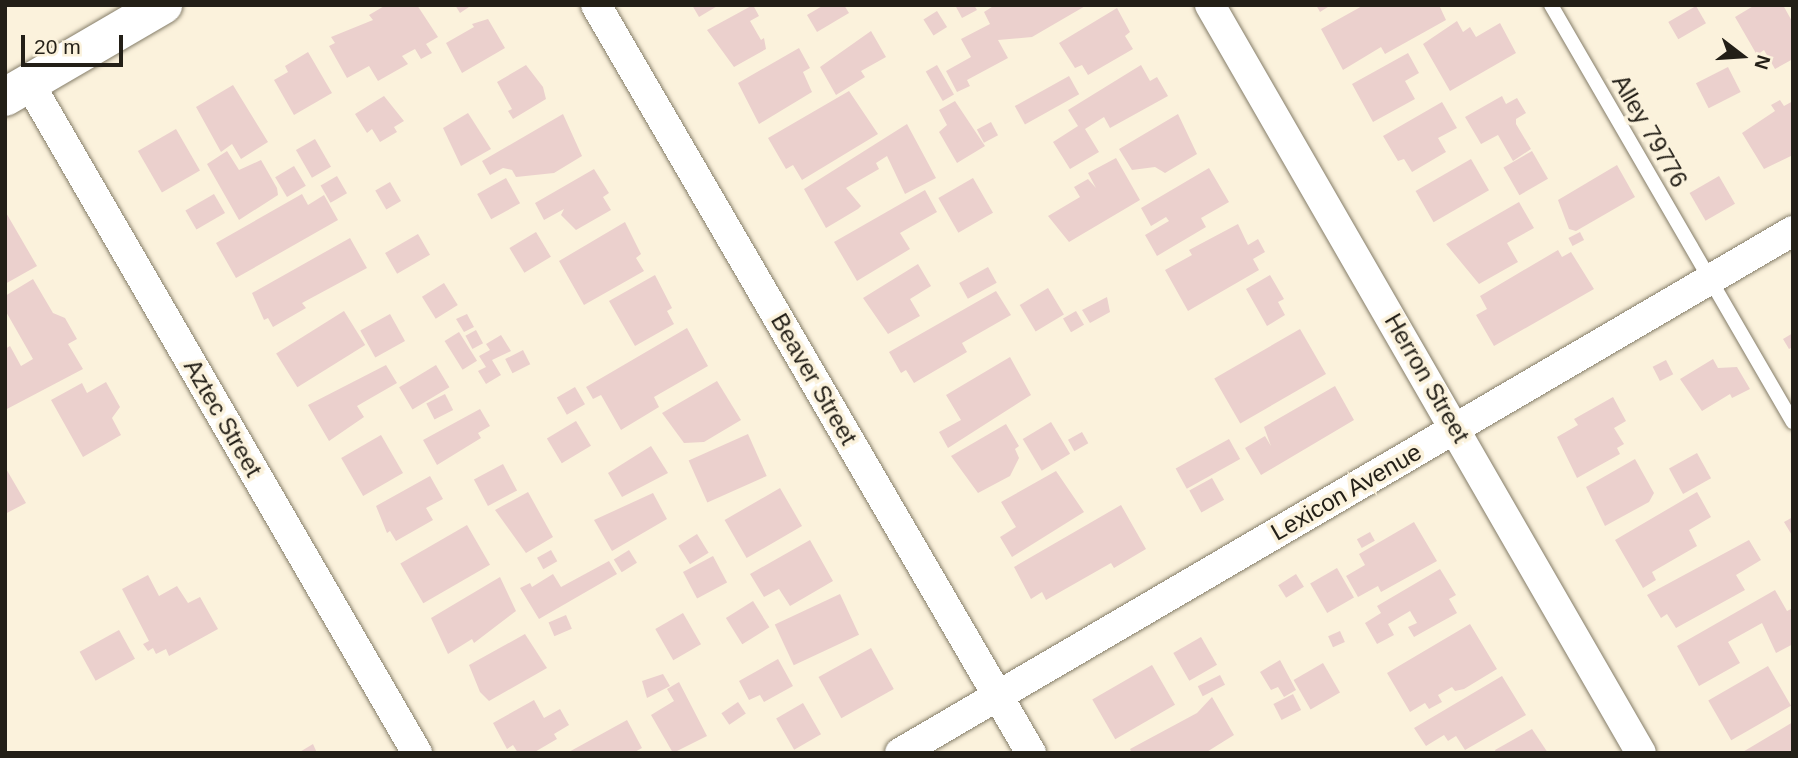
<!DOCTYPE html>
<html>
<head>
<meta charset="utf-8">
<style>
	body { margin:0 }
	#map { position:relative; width:1798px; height:758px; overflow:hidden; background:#fbf2dc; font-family:Arial,sans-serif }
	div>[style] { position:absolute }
	.building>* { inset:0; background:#ebd0cd; transform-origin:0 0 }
	.roads { filter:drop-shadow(0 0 2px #857d69) drop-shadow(0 0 2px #857d69) }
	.lane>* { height:14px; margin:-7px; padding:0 7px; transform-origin:7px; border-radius:7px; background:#fff }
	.street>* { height:30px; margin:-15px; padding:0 15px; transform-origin:15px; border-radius:15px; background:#fff }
	.secondary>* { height:38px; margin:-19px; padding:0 19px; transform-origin:19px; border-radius:19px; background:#fff }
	span { translate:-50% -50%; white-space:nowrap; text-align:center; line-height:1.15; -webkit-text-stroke:7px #fbf2dc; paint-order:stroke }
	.street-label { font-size:24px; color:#231f17 }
	.frame { position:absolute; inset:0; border:7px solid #231f17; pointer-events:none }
	.north { position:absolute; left:1707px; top:21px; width:70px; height:70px; -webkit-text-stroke:5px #fbf2dc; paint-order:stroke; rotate:107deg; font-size:19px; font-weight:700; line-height:28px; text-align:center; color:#231f17 }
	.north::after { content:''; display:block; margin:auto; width:24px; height:32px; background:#231f17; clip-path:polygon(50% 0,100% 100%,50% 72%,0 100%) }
	.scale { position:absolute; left:21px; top:35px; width:102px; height:32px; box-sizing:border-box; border:4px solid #231f17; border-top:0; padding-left:9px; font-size:21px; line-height:24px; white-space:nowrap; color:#231f17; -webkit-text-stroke:5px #fbf2dc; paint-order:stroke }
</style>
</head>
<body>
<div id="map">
	<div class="building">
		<div style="clip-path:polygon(386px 5px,417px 5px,438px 37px,426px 44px,432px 53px,421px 59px,415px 49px,402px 56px,408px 64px,378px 81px,369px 66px,347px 78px,329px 46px,335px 43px,331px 37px,373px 20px,369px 15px)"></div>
		<div style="clip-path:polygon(455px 5px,472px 5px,460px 13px)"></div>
		<div style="clip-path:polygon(692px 5px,719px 5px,699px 17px)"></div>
		<div style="clip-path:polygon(753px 5px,759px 16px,750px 21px,761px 40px,764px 38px,766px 49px,734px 67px,707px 30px)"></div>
		<div style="clip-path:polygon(824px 5px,844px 5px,849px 13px,817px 32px,807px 15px)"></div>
		<div style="clip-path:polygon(955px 5px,974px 5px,977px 10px,962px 18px)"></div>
		<div style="clip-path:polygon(995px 5px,1087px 5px,1032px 37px,998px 40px,1008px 58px,967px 80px,970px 86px,957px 92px,946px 71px,971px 57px,961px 39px,990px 24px,984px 12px)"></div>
		<div style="clip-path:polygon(1316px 5px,1331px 5px,1320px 12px)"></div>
		<div style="clip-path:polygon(1364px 5px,1439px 5px,1446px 20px,1385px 54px,1381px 47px,1343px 70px,1321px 29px)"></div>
		<div style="clip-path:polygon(1755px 5px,1783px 5px,1793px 23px,1793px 59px,1775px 69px,1764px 50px,1757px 55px,1735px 17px)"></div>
		<div style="left:1696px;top:6px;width:20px;height:32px;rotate:60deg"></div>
		<div style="clip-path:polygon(1117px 8px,1130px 32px,1125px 36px,1133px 49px,1088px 75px,1082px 65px,1075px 68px,1059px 43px)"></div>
		<div style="left:937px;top:11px;width:19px;height:16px;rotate:58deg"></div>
		<div style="clip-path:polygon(488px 19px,505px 48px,462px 73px,446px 43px,474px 27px,472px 24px)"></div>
		<div style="clip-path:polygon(1457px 21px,1463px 32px,1470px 27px,1476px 37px,1500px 23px,1516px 53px,1450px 91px,1423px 44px)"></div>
		<div style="clip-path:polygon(871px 31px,886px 57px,861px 71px,865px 77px,836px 95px,820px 67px)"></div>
		<div style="clip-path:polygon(799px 48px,810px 68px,803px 72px,812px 92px,759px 124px,738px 83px)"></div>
		<div style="clip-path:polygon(308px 52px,332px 93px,294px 115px,274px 80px,288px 72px,285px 66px)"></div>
		<div style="clip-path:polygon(1408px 53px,1419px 73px,1405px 81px,1415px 99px,1373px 122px,1352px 84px)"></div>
		<div style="clip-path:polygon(526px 65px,543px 87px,546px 99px,513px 119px,508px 111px,512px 109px,497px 82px)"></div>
		<div style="left:937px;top:65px;width:34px;height:13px;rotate:60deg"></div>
		<div style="clip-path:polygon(1141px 65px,1150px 81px,1157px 77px,1168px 96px,1110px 128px,1104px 117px,1085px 129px,1099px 152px,1070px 169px,1053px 142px,1078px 126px,1068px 110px)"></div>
		<div style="left:1728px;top:67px;width:28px;height:36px;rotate:63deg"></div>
		<div style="left:1069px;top:76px;width:21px;height:62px;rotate:61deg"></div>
		<div style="clip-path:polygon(233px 85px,268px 142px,241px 159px,232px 144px,221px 152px,196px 107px)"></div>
		<div style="clip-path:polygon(849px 91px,878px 134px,802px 180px,793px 165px,786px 169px,768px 138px)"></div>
		<div style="clip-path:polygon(384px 96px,404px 121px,394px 127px,397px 132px,380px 142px,372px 129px,367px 133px,355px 114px)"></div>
		<div style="clip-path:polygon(1502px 96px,1506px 104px,1517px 98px,1526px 113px,1516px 119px,1516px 124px,1531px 149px,1513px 161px,1498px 135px,1481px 144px,1465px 117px)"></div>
		<div style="clip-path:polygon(1780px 100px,1784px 106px,1793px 101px,1793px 155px,1764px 169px,1742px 133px,1775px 111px,1771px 105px)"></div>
		<div style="clip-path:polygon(955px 101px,985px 146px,957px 163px,939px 132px,947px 125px,939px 110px)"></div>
		<div style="clip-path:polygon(1442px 102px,1457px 128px,1438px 138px,1446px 152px,1412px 172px,1404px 159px,1398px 161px,1383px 136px)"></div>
		<div style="clip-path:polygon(468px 113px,491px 149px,461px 166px,443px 128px)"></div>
		<div style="clip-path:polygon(563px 114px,582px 156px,554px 173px,516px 177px,512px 170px,503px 168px,490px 175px,482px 161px)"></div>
		<div style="clip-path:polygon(1178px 114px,1197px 154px,1165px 173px,1155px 167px,1132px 170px,1119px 149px)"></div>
		<div style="left:991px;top:122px;width:15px;height:16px;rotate:62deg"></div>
		<div style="clip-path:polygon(907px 124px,936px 178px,905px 194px,887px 156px,876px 163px,879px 169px,846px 188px,861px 206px,858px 209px,826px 228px,804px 189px)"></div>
		<div style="left:176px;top:129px;width:48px;height:44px;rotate:60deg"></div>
		<div style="left:315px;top:139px;width:32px;height:22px;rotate:60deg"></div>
		<div style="clip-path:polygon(227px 151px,239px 170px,261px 160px,277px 188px,278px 195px,239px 220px,207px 164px)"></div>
		<div style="left:1532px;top:151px;width:32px;height:33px;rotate:60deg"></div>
		<div style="clip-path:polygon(1116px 158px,1140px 200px,1069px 242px,1048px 216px,1080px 197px,1074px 187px,1088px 179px,1096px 188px,1088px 173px)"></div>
		<div style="left:1471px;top:159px;width:36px;height:64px;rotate:60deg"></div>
		<div style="clip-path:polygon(1617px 165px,1635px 197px,1576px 231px,1569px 229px,1558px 200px)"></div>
		<div style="left:294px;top:166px;width:23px;height:22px;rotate:59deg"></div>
		<div style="clip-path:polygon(1209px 168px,1229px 202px,1201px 218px,1206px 227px,1157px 256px,1145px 235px,1169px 221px,1166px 217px,1151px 226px,1141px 208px)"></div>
		<div style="clip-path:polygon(594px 169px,609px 193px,603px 197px,611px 210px,576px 230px,561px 215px,564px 209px,544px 220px,535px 203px)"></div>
		<div style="left:337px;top:176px;width:20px;height:19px;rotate:60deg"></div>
		<div style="left:1719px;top:176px;width:32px;height:34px;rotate:60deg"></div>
		<div style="left:506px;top:178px;width:29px;height:33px;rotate:61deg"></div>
		<div style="left:973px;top:178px;width:40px;height:40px;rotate:60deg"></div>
		<div style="left:390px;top:182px;width:22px;height:17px;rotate:60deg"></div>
		<div style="clip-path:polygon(925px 190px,937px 212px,900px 233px,910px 249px,857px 281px,834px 242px)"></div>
		<div style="left:214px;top:194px;width:22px;height:33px;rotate:60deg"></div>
		<div style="clip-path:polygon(302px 194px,308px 205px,324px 195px,338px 220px,236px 278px,216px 243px)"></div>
		<div style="clip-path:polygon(1519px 202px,1534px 228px,1507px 243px,1518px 262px,1479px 284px,1446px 244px)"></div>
		<div style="clip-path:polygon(5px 211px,37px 266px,5px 284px)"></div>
		<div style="clip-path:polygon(625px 222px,641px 254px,636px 258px,644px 271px,584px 305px,559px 261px)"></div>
		<div style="clip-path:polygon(1238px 224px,1248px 245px,1258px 239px,1265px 252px,1253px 259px,1259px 270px,1188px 311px,1165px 270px,1192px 255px,1189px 250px)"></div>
		<div style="left:536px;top:232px;width:29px;height:31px;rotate:59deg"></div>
		<div style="left:1580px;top:232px;width:9px;height:13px;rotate:63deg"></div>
		<div style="left:418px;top:234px;width:24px;height:38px;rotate:60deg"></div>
		<div style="clip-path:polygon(350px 238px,367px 268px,302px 303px,306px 308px,273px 327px,268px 318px,264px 320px,252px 293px)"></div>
		<div style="clip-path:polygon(1558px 250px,1562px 257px,1571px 252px,1594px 289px,1494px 346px,1476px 315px,1487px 309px,1480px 296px)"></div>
		<div style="clip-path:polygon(918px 264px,931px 286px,910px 299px,920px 316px,888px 334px,863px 298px)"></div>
		<div style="left:988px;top:267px;width:18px;height:33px;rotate:61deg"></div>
		<div style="clip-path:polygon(655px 275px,672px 308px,667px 311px,674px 324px,635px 346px,609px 301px)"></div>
		<div style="clip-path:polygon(1270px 275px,1284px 299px,1278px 302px,1285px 315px,1267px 326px,1246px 289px)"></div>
		<div style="clip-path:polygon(33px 279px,53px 313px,65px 318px,77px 339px,68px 344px,83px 369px,5px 410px,5px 349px,10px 346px,21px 366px,33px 359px,5px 310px,5px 296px)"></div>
		<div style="left:444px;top:283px;width:26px;height:26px;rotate:58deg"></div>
		<div style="left:1048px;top:288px;width:31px;height:33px;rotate:59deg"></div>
		<div style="clip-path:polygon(996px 291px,1011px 315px,962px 343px,967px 352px,914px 383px,906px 370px,901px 373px,889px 352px)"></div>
		<div style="clip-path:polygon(1107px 297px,1110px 312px,1090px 323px,1082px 310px)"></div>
		<div style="left:344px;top:311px;width:40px;height:80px;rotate:58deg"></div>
		<div style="left:1076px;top:311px;width:16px;height:15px;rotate:60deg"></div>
		<div style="left:390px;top:314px;width:31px;height:34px;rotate:61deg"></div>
		<div style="clip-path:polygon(467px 314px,474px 327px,464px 332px,456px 319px)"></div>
		<div style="clip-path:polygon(687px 328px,708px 366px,654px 397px,659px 407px,621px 430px,601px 395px,593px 399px,586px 387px)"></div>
		<div style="left:1300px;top:329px;width:52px;height:99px;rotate:60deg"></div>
		<div style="left:476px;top:330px;width:15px;height:12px;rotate:62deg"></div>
		<div style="left:459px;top:332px;width:34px;height:17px;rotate:58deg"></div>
		<div style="clip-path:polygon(1793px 333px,1793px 347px,1789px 349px,1783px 339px)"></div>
		<div style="clip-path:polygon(501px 335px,511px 351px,492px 360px,501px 375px,486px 384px,478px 371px,486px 367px,479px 356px,490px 350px,486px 344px)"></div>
		<div style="left:523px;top:350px;width:16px;height:20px;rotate:63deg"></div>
		<div style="clip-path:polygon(1010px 357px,1031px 395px,948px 448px,939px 432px,961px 420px,946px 395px)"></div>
		<div style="clip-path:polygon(1713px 359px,1718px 368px,1737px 367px,1750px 389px,1732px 398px,1730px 394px,1702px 411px,1680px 379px)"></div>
		<div style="left:1666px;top:360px;width:16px;height:15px;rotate:63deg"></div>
		<div style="clip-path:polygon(386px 365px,397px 383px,357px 406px,364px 417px,329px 441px,308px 405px)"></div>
		<div style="left:436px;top:365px;width:26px;height:43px;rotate:59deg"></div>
		<div style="clip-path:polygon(717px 381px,741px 420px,704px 442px,684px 443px,662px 413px)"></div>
		<div style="clip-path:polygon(106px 382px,120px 407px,112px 418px,121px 435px,83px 457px,51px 400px,82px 383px,87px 393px)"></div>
		<div style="clip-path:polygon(1335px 386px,1354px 420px,1261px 475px,1245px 448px,1265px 436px,1271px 446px,1264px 427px)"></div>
		<div style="left:575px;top:387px;width:20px;height:21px;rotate:60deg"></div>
		<div style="left:445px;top:394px;width:18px;height:21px;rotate:63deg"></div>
		<div style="clip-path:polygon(1613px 397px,1626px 421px,1614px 428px,1624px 444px,1617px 448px,1620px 454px,1577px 478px,1557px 437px,1578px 425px,1574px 419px)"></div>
		<div style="clip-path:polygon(480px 409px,490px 426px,478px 433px,481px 438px,437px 465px,423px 440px)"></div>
		<div style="left:576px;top:421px;width:29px;height:34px;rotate:59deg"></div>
		<div style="left:1051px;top:422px;width:37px;height:33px;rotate:59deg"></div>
		<div style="clip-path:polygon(1006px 424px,1019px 446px,1015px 449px,1019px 458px,1010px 476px,978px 493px,951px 456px)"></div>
		<div style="left:1082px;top:432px;width:13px;height:16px;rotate:61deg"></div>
		<div style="left:748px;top:434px;width:46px;height:65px;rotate:66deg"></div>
		<div style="left:381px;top:435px;width:44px;height:46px;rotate:60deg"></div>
		<div style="left:1229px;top:439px;width:23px;height:61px;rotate:61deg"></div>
		<div style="clip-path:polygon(651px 446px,668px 473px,622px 497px,608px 473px)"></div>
		<div style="left:1697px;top:453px;width:29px;height:32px;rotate:61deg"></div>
		<div style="clip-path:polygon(1635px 459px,1654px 493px,1649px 502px,1605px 526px,1586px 487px)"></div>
		<div style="left:503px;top:464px;width:30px;height:33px;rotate:62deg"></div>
		<div style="clip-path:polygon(5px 467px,26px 503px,5px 514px)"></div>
		<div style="clip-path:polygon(1056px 471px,1084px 512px,1012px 557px,1000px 537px,1016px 527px,1001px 502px)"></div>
		<div style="clip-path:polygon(430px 476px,443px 499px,426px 508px,433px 520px,396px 541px,390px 531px,387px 533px,376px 506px)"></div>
		<div style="left:1212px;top:478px;width:25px;height:26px;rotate:61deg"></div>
		<div style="left:780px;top:488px;width:44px;height:64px;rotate:60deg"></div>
		<div style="clip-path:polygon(528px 492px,553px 537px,526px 553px,495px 510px)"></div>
		<div style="clip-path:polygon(1697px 492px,1711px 517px,1689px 530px,1697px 546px,1652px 572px,1656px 580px,1643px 588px,1615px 540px)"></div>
		<div style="clip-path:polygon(653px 493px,667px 519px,612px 551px,594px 520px)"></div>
		<div style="clip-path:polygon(1121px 505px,1146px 549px,1114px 568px,1111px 563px,1046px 600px,1042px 592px,1031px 599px,1014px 567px)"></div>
		<div style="clip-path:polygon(1793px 517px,1793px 537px,1784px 522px)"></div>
		<div style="clip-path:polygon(1414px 522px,1437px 561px,1381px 592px,1378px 586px,1358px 597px,1346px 576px,1365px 565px,1359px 554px)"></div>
		<div style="left:467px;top:525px;width:46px;height:77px;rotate:60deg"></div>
		<div style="left:1370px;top:532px;width:10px;height:15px;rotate:61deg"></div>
		<div style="left:697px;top:534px;width:22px;height:22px;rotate:58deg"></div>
		<div style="clip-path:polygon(810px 540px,833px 581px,790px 606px,779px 589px,764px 597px,750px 574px)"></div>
		<div style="clip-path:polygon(1749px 540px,1761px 560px,1736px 575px,1745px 590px,1676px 628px,1667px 614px,1661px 618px,1647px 595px)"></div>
		<div style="left:551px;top:550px;width:13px;height:16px;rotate:61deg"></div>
		<div style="left:629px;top:550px;width:15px;height:18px;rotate:58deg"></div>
		<div style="left:713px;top:556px;width:30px;height:34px;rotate:62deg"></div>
		<div style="clip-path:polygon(609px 561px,617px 574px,539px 619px,520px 588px,530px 583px,532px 587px,553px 574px,561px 587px)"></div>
		<div style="left:1337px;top:568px;width:34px;height:31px;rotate:60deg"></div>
		<div style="clip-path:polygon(1440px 569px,1456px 595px,1449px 599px,1457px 613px,1414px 637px,1408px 627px,1417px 623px,1410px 611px,1388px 624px,1394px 635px,1377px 644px,1365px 623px,1381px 613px,1377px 606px)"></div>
		<div style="left:1296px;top:574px;width:15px;height:21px;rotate:58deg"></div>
		<div style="clip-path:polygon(148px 575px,159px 596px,177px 586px,188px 603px,200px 597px,218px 629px,169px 656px,166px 649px,156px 654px,153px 648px,148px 651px,143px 644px,149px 641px,122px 589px)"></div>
		<div style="clip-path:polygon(500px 577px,516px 611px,474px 643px,472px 639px,448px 654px,431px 618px)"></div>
		<div style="clip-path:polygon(1775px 590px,1787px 611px,1793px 608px,1793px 644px,1776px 653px,1762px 623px,1728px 642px,1740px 663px,1699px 686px,1677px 646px)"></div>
		<div style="left:840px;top:594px;width:45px;height:72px;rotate:65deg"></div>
		<div style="left:753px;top:601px;width:31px;height:32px;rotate:58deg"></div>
		<div style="left:683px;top:613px;width:36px;height:32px;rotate:60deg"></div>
		<div style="left:566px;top:615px;width:15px;height:19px;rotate:67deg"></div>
		<div style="clip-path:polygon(1470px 624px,1497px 669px,1464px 689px,1455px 691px,1452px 687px,1438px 695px,1442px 702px,1429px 709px,1425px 703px,1410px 712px,1387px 673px)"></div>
		<div style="left:119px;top:630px;width:33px;height:45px;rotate:61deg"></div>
		<div style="left:1340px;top:631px;width:12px;height:13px;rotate:66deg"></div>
		<div style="clip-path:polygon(525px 634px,547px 668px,489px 701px,480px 692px,469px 665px)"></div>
		<div style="left:1201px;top:637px;width:32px;height:32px;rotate:60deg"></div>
		<div style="left:871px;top:648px;width:47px;height:60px;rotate:61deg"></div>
		<div style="clip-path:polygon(778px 659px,793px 686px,764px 702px,760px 695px,749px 700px,739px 681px)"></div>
		<div style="clip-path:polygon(1280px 660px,1296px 690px,1284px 697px,1278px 687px,1271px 690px,1260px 672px)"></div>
		<div style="left:1323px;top:663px;width:34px;height:34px;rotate:60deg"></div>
		<div style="left:1152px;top:665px;width:46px;height:69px;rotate:60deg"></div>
		<div style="left:1768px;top:666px;width:46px;height:69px;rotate:60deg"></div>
		<div style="clip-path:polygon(663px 674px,670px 686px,647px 698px,642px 681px)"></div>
		<div style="left:1220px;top:675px;width:11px;height:25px;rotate:63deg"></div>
		<div style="clip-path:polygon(1502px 676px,1526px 715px,1465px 750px,1456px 736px,1448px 741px,1444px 735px,1426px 746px,1414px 728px)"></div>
		<div style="clip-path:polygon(679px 682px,707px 736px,673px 753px,651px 715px,674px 701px,667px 689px)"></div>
		<div style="left:1293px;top:694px;width:18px;height:22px;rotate:63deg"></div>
		<div style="clip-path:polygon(1212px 697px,1234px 735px,1205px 753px,1132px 753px,1130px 749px,1197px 713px)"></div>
		<div style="clip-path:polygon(534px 700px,544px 718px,560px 709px,569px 725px,554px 734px,557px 739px,533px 753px,518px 753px,513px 745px,507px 749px,493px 723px)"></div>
		<div style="left:738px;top:702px;width:14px;height:20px;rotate:56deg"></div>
		<div style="left:803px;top:703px;width:36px;height:31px;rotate:60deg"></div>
		<div style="clip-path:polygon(627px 720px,642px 748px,633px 753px,567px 753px)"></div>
		<div style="clip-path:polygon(1793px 722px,1793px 753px,1741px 753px,1778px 731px)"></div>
		<div style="clip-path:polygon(1532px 729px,1548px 753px,1496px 753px,1495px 750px)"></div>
		<div style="clip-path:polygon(313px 744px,317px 753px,298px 753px)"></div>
	</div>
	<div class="roads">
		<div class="lane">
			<div style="left:1551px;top:5px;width:482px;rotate:59.9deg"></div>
		</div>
		<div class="street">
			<div style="left:596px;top:5px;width:865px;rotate:59.82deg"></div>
			<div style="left:1210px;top:5px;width:863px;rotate:60.05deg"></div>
			<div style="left:29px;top:83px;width:774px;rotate:59.92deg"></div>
			<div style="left:900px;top:753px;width:1034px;rotate:-30.31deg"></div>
		</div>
		<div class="secondary">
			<div style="left:5px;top:97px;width:183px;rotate:-30.2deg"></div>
		</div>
	</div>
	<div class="street-label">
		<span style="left:1650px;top:131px;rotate:60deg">Alley 79776</span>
		<span style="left:1427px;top:378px;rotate:60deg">Herron Street</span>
		<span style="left:814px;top:379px;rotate:60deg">Beaver Street</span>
		<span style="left:223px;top:418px;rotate:60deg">Aztec Street</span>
		<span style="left:1346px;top:492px;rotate:-30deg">Lexicon Avenue</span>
	</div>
	<div class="frame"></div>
	<div class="north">N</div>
	<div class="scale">20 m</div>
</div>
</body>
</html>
